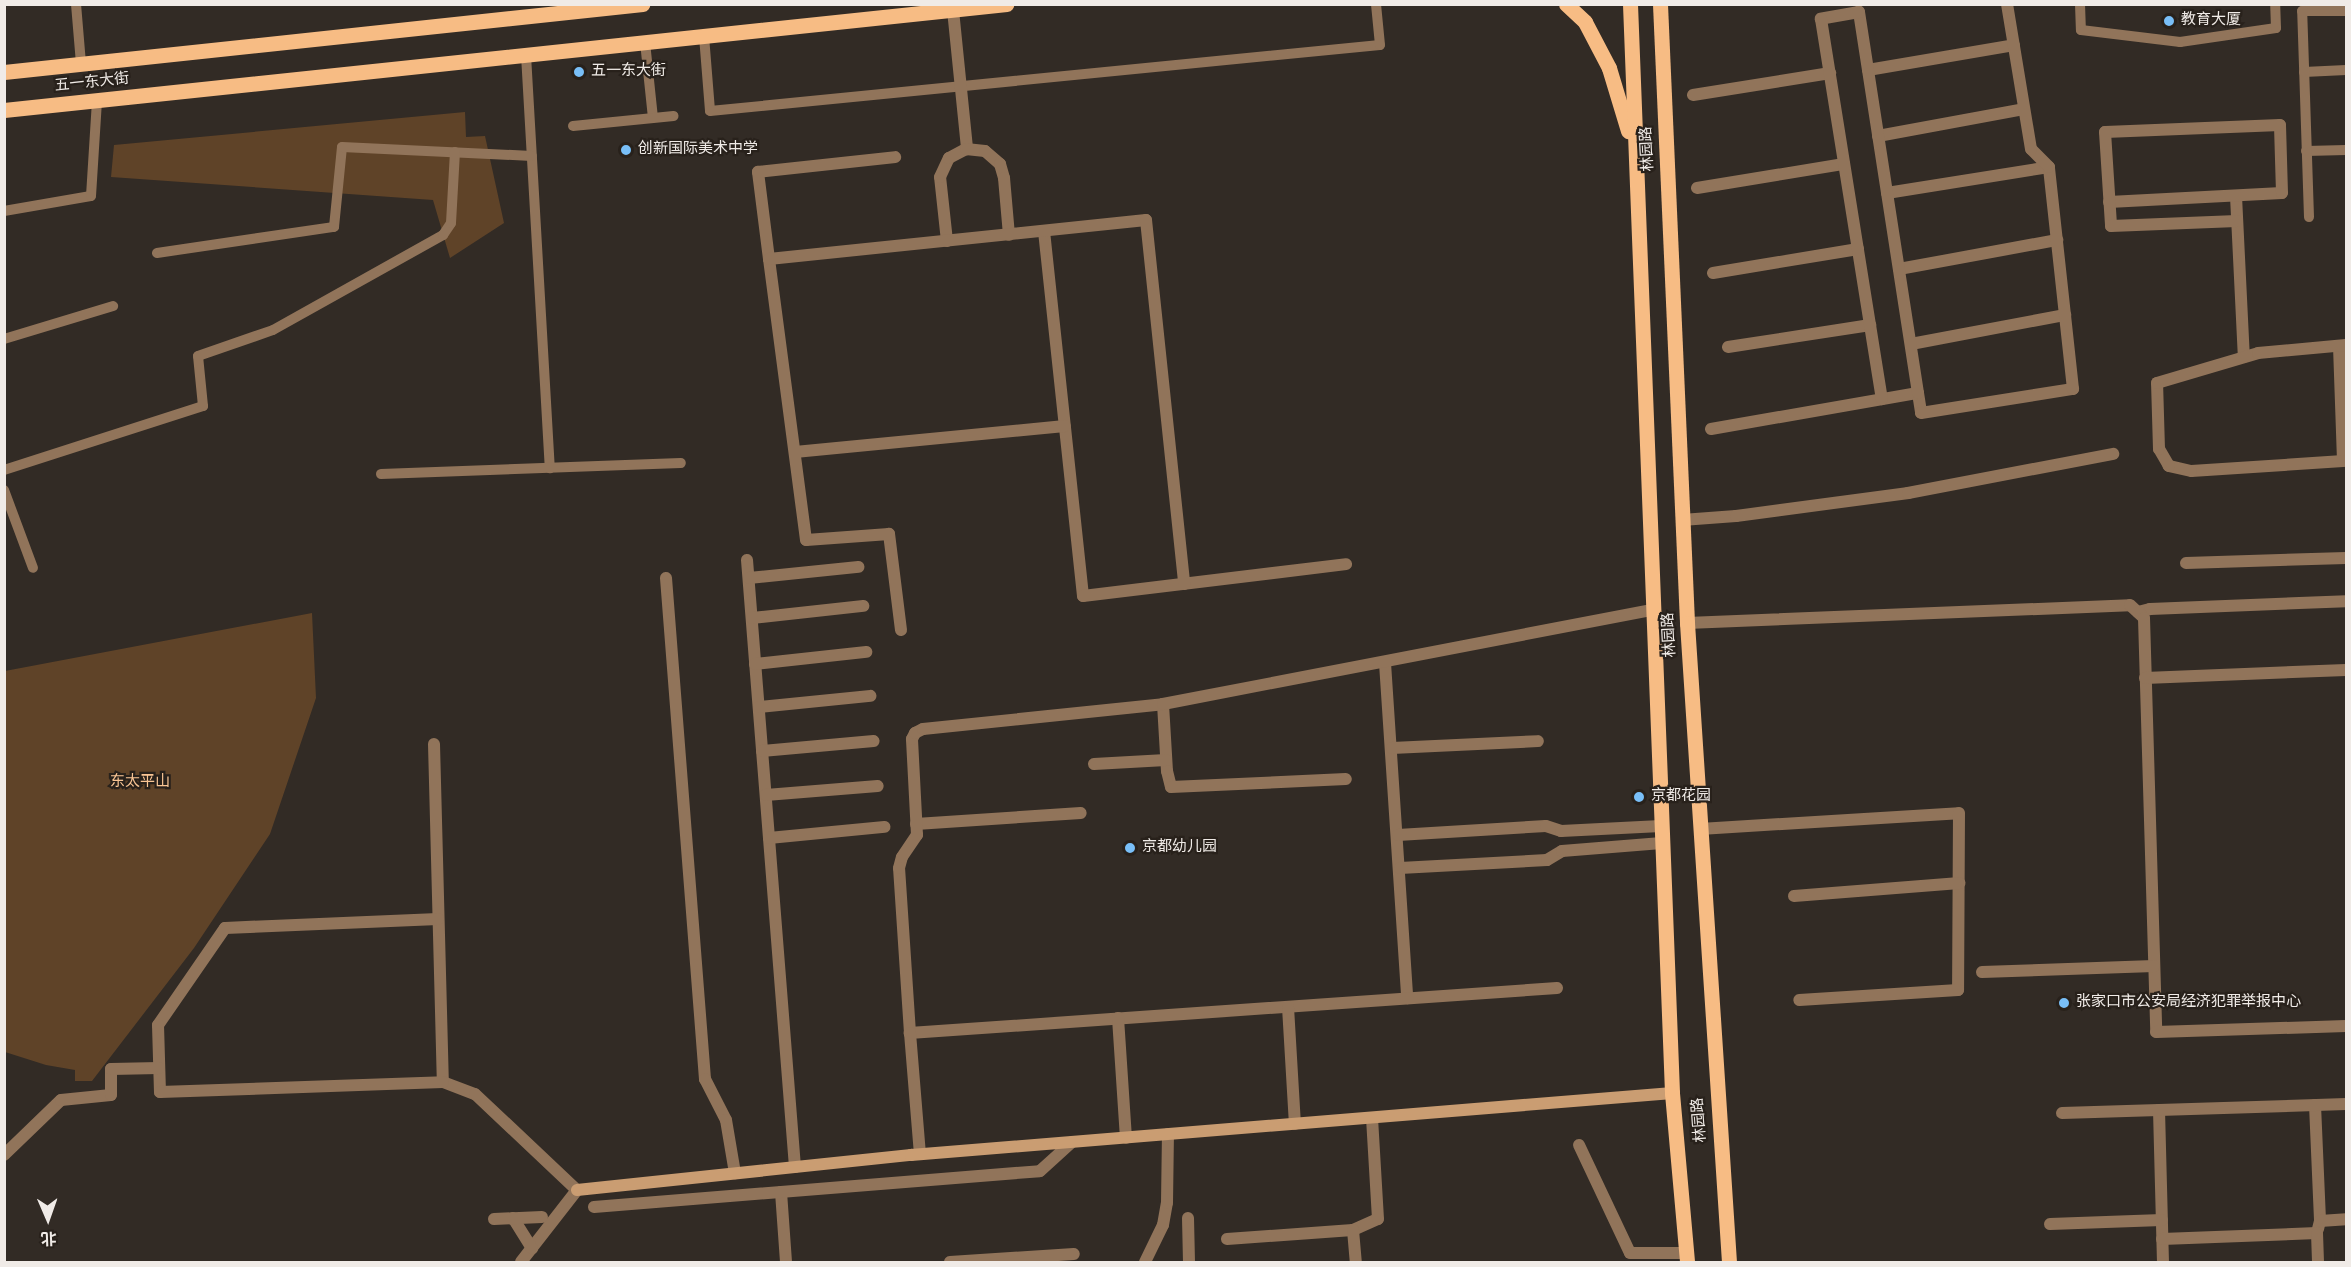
<!DOCTYPE html>
<html>
<head>
<meta charset="utf-8">
<style>
	body { margin:0 }
	#map { position:relative; width:2351px; height:1267px; overflow:hidden; background:#322b25; font-family:Overpass,"Noto Sans SC",sans-serif }
	div>[style] { position:absolute }
	.green>* { inset:0; background:#5f4328 }
	.lane>* { height:10px; margin:-5px; padding:0 5px; transform-origin:5px; border-radius:5px; background:#91745a }
	.street>* { height:12px; margin:-6px; padding:0 6px; transform-origin:6px; border-radius:6px; background:#91745a }
	.secondary>* { height:12px; margin:-6px; padding:0 6px; transform-origin:6px; border-radius:6px; background:#ca9d72 }
	.primary>* { height:15px; margin:-7.5px; padding:0 7.5px; transform-origin:7.5px; border-radius:7.5px; background:#f7bc84 }
	.dots>* { width:16px; height:16px; translate:-50% -50%; box-sizing:border-box; border:3px solid #28211b; border-radius:50% }
	span { translate:-50% -50%; white-space:nowrap; text-align:center; line-height:1.15; -webkit-text-stroke:4.5px #28211b; paint-order:stroke }
	.poi-label { font-size:15px; color:#f0ebe7 }
	.left { translate:0 -50%; text-align:left }
	.street-label { font-size:15px; color:#f0ebe7 }
	.park-label { font-size:15px; color:#f9c594 }
	.frame { position:absolute; inset:0; border:6px solid #f0ebe7; pointer-events:none }
	.north { position:absolute; left:18px; top:1189px; width:60px; height:60px; -webkit-text-stroke:4px #28211b; paint-order:stroke; rotate:178deg; font-size:16px; font-weight:700; line-height:24px; text-align:center; color:#f0ebe7 }
	.north::after { content:''; display:block; margin:auto; width:21px; height:27px; background:#f0ebe7; clip-path:polygon(50% 0,100% 100%,50% 72%,0 100%) }
</style>
</head>
<body>
<div id="map">
	<div class="green">
		<div style="clip-path:polygon(465px 112px,466px 137px,485px 136px,504px 223px,450px 258px,433px 200px,111px 177px,114px 145px)"></div>
		<div style="clip-path:polygon(312px 613px,316px 698px,270px 834px,194px 948px,92px 1081px,75px 1081px,75px 1070px,46px 1065px,5px 1052px,5px 671px)"></div>
	</div>
	<div class="lane">
		<div style="left:76px;top:4px;width:60px;rotate:85.2deg"></div>
		<div style="left:2080px;top:4px;width:26px;rotate:88deg"></div>
		<div style="left:2081px;top:30px;width:100px;rotate:6.9deg"></div>
		<div style="left:2180px;top:42px;width:97px;rotate:-8.3deg"></div>
		<div style="left:2276px;top:28px;width:24px;rotate:-92deg"></div>
		<div style="left:704px;top:36px;width:75px;rotate:85.4deg"></div>
		<div style="left:710px;top:111px;width:673px;rotate:-5.63deg"></div>
		<div style="left:1380px;top:45px;width:41px;rotate:-95.6deg"></div>
		<div style="left:645px;top:42px;width:76px;rotate:84deg"></div>
		<div style="left:526px;top:55px;width:414px;rotate:86.7deg"></div>
		<div style="left:2304px;top:72px;width:42px;rotate:-2.7deg"></div>
		<div style="left:573px;top:126px;width:101px;rotate:-5.7deg"></div>
		<div style="left:2306px;top:151px;width:40px;rotate:-1.4deg"></div>
		<div style="left:4px;top:211px;width:88px;rotate:-9.8deg"></div>
		<div style="left:91px;top:196px;width:96px;rotate:-86.4deg"></div>
		<div style="left:2309px;top:217px;width:206px;rotate:-91.9deg"></div>
		<div style="left:2302px;top:11px;width:44px"></div>
		<div style="left:157px;top:253px;width:179px;rotate:-8.4deg"></div>
		<div style="left:334px;top:227px;width:80px;rotate:-84.3deg"></div>
		<div style="left:342px;top:147px;width:190px;rotate:2.7deg"></div>
		<div style="left:4px;top:339px;width:114px;rotate:-16.8deg"></div>
		<div style="left:4px;top:470px;width:209px;rotate:-17.8deg"></div>
		<div style="left:203px;top:406px;width:50px;rotate:-95.7deg"></div>
		<div style="left:198px;top:356px;width:79px;rotate:-19.1deg"></div>
		<div style="left:273px;top:330px;width:195px;rotate:-29.2deg"></div>
		<div style="left:443px;top:235px;width:14px;rotate:-56deg"></div>
		<div style="left:451px;top:223px;width:71px;rotate:-86.8deg"></div>
		<div style="left:381px;top:474px;width:300px;rotate:-2.1deg"></div>
		<div style="left:4px;top:490px;width:83px;rotate:69.6deg"></div>
	</div>
	<div class="street">
		<div style="left:953px;top:10px;width:140px;rotate:84.2deg"></div>
		<div style="left:1868px;top:70px;width:148px;rotate:-9.7deg"></div>
		<div style="left:1693px;top:95px;width:139px;rotate:-9.1deg"></div>
		<div style="left:1878px;top:136px;width:148px;rotate:-10.5deg"></div>
		<div style="left:1697px;top:188px;width:149px;rotate:-9.3deg"></div>
		<div style="left:1887px;top:193px;width:164px;rotate:-9.1deg"></div>
		<div style="left:2236px;top:196px;width:161px;rotate:87.2deg"></div>
		<div style="left:2109px;top:202px;width:173px;rotate:-3deg"></div>
		<div style="left:2282px;top:193px;width:68px;rotate:-91.7deg"></div>
		<div style="left:2280px;top:125px;width:175px;rotate:177.7deg"></div>
		<div style="left:2105px;top:132px;width:94px;rotate:86.3deg"></div>
		<div style="left:2111px;top:226px;width:126px;rotate:-2.3deg"></div>
		<div style="left:1044px;top:231px;width:367px;rotate:83.9deg"></div>
		<div style="left:1083px;top:596px;width:265px;rotate:-6.9deg"></div>
		<div style="left:947px;top:241px;width:64px;rotate:-96.2deg"></div>
		<div style="left:940px;top:177px;width:21px;rotate:-65deg"></div>
		<div style="left:949px;top:158px;width:19px;rotate:-28deg"></div>
		<div style="left:966px;top:149px;width:19px;rotate:6deg"></div>
		<div style="left:985px;top:151px;width:20px;rotate:41deg"></div>
		<div style="left:1000px;top:164px;width:15px;rotate:74deg"></div>
		<div style="left:1004px;top:178px;width:57px;rotate:85deg"></div>
		<div style="left:769px;top:259px;width:88px;rotate:-97.2deg"></div>
		<div style="left:758px;top:172px;width:138px;rotate:-6.2deg"></div>
		<div style="left:1899px;top:269px;width:161px;rotate:-10.4deg"></div>
		<div style="left:1713px;top:273px;width:147px;rotate:-9.4deg"></div>
		<div style="left:1911px;top:344px;width:157px;rotate:-10.7deg"></div>
		<div style="left:2339px;top:346px;width:115px;rotate:88deg"></div>
		<div style="left:2343px;top:461px;width:152px;rotate:176.2deg"></div>
		<div style="left:2191px;top:471px;width:23px;rotate:-167deg"></div>
		<div style="left:2169px;top:466px;width:20px;rotate:-120deg"></div>
		<div style="left:2159px;top:449px;width:66px;rotate:-91.7deg"></div>
		<div style="left:2157px;top:383px;width:105px;rotate:-16.5deg"></div>
		<div style="left:2258px;top:353px;width:88px;rotate:-5.2deg"></div>
		<div style="left:1728px;top:347px;width:144px;rotate:-8.8deg"></div>
		<div style="left:1918px;top:393px;width:20px;rotate:81deg"></div>
		<div style="left:1921px;top:413px;width:154px;rotate:-9deg"></div>
		<div style="left:2073px;top:389px;width:223px;rotate:-96.2deg"></div>
		<div style="left:2049px;top:167px;width:25px;rotate:-135deg"></div>
		<div style="left:2031px;top:149px;width:147px;rotate:-99.4deg"></div>
		<div style="left:1711px;top:429px;width:210px;rotate:-9.9deg"></div>
		<div style="left:1918px;top:393px;width:386px;rotate:-98.8deg"></div>
		<div style="left:1859px;top:12px;width:39px;rotate:170deg"></div>
		<div style="left:1821px;top:19px;width:385px;rotate:80.9deg"></div>
		<div style="left:795px;top:452px;width:271px;rotate:-5.5deg"></div>
		<div style="left:1682px;top:520px;width:54px;rotate:-4.2deg"></div>
		<div style="left:1736px;top:516px;width:174px;rotate:-7.6deg"></div>
		<div style="left:1908px;top:493px;width:209px;rotate:-10.8deg"></div>
		<div style="left:747px;top:560px;width:609px;rotate:85.48deg"></div>
		<div style="left:2186px;top:563px;width:160px;rotate:-1.8deg"></div>
		<div style="left:666px;top:578px;width:503px;rotate:85.55deg"></div>
		<div style="left:705px;top:1079px;width:46px;rotate:62.9deg"></div>
		<div style="left:726px;top:1120px;width:54px;rotate:80.4deg"></div>
		<div style="left:749px;top:578px;width:110px;rotate:-5.8deg"></div>
		<div style="left:2138px;top:612px;width:12px;rotate:-14deg"></div>
		<div style="left:2150px;top:609px;width:196px;rotate:-2.3deg"></div>
		<div style="left:752px;top:618px;width:112px;rotate:-6.2deg"></div>
		<div style="left:1687px;top:623px;width:443px;rotate:-2.3deg"></div>
		<div style="left:2130px;top:605px;width:19px;rotate:43deg"></div>
		<div style="left:2144px;top:618px;width:414px;rotate:88.3deg"></div>
		<div style="left:2156px;top:1032px;width:190px;rotate:-1.8deg"></div>
		<div style="left:901px;top:630px;width:97px;rotate:-97.1deg"></div>
		<div style="left:889px;top:534px;width:83px;rotate:175.9deg"></div>
		<div style="left:806px;top:540px;width:283px;rotate:-97.5deg"></div>
		<div style="left:769px;top:259px;width:379px;rotate:-5.9deg"></div>
		<div style="left:1146px;top:220px;width:366px;rotate:84deg"></div>
		<div style="left:1385px;top:663px;width:336px;rotate:86.2deg"></div>
		<div style="left:755px;top:664px;width:112px;rotate:-6.2deg"></div>
		<div style="left:2145px;top:678px;width:201px;rotate:-2.3deg"></div>
		<div style="left:1163px;top:704px;width:67px;rotate:86.6deg"></div>
		<div style="left:1167px;top:771px;width:16px;rotate:76deg"></div>
		<div style="left:1171px;top:787px;width:175px;rotate:-2.6deg"></div>
		<div style="left:759px;top:707px;width:112px;rotate:-5.7deg"></div>
		<div style="left:434px;top:744px;width:338px;rotate:88.5deg"></div>
		<div style="left:443px;top:1082px;width:34px;rotate:21deg"></div>
		<div style="left:475px;top:1094px;width:140px;rotate:43.3deg"></div>
		<div style="left:577px;top:1190px;width:91px;rotate:127.9deg"></div>
		<div style="left:1392px;top:748px;width:146px;rotate:-2.7deg"></div>
		<div style="left:762px;top:751px;width:112px;rotate:-5.1deg"></div>
		<div style="left:1094px;top:764px;width:72px;rotate:-3.2deg"></div>
		<div style="left:766px;top:795px;width:112px;rotate:-4.6deg"></div>
		<div style="left:916px;top:824px;width:165px;rotate:-3.8deg"></div>
		<div style="left:1700px;top:829px;width:259px;rotate:-3.5deg"></div>
		<div style="left:1959px;top:813px;width:177px;rotate:90.3deg"></div>
		<div style="left:1958px;top:990px;width:159px;rotate:176.4deg"></div>
		<div style="left:1398px;top:835px;width:148px;rotate:-3.5deg"></div>
		<div style="left:1546px;top:826px;width:16px;rotate:18deg"></div>
		<div style="left:1561px;top:831px;width:100px;rotate:-2.9deg"></div>
		<div style="left:769px;top:838px;width:116px;rotate:-5.5deg"></div>
		<div style="left:1400px;top:868px;width:147px;rotate:-3.1deg"></div>
		<div style="left:1547px;top:860px;width:17px;rotate:-31deg"></div>
		<div style="left:1562px;top:851px;width:100px;rotate:-4.6deg"></div>
		<div style="left:1794px;top:896px;width:166px;rotate:-4.5deg"></div>
		<div style="left:438px;top:919px;width:213px;rotate:177.6deg"></div>
		<div style="left:225px;top:928px;width:118px;rotate:124.6deg"></div>
		<div style="left:158px;top:1025px;width:67px;rotate:88.3deg"></div>
		<div style="left:160px;top:1092px;width:283px;rotate:-2deg"></div>
		<div style="left:1982px;top:972px;width:172px;rotate:-2deg"></div>
		<div style="left:1557px;top:988px;width:649px;rotate:176.02deg"></div>
		<div style="left:910px;top:1033px;width:165px;rotate:-93.8deg"></div>
		<div style="left:899px;top:868px;width:11px;rotate:-75deg"></div>
		<div style="left:902px;top:857px;width:27px;rotate:-56deg"></div>
		<div style="left:917px;top:835px;width:96px;rotate:-93deg"></div>
		<div style="left:912px;top:739px;width:7px;rotate:-63deg"></div>
		<div style="left:915px;top:733px;width:9px;rotate:-27deg"></div>
		<div style="left:923px;top:729px;width:241px;rotate:-5.9deg"></div>
		<div style="left:1163px;top:704px;width:498px;rotate:-10.9deg"></div>
		<div style="left:1288px;top:1007px;width:117px;rotate:86.6deg"></div>
		<div style="left:1118px;top:1018px;width:120px;rotate:86.2deg"></div>
		<div style="left:910px;top:1033px;width:121px;rotate:85.3deg"></div>
		<div style="left:2315px;top:1105px;width:116px;rotate:87.5deg"></div>
		<div style="left:2159px;top:1110px;width:152px;rotate:88.5deg"></div>
		<div style="left:2062px;top:1113px;width:284px;rotate:-1.8deg"></div>
		<div style="left:1579px;top:1145px;width:119px;rotate:64.7deg"></div>
		<div style="left:1630px;top:1253px;width:56px"></div>
		<div style="left:4px;top:1155px;width:79px;rotate:-44deg"></div>
		<div style="left:61px;top:1100px;width:50px;rotate:-5.7deg"></div>
		<div style="left:111px;top:1095px;width:26px;rotate:-90deg"></div>
		<div style="left:111px;top:1069px;width:48px;rotate:-1.2deg"></div>
		<div style="left:781px;top:1192px;width:70px;rotate:85.9deg"></div>
		<div style="left:594px;top:1207px;width:447px;rotate:-4.6deg"></div>
		<div style="left:1040px;top:1171px;width:43px;rotate:-42.2deg"></div>
		<div style="left:513px;top:1218px;width:36px;rotate:58deg"></div>
		<div style="left:1188px;top:1218px;width:44px;rotate:88.7deg"></div>
		<div style="left:494px;top:1219px;width:48px;rotate:-2.4deg"></div>
		<div style="left:2050px;top:1224px;width:112px;rotate:-2deg"></div>
		<div style="left:2318px;top:1229px;width:8px;rotate:-76deg"></div>
		<div style="left:2320px;top:1221px;width:26px;rotate:-4deg"></div>
		<div style="left:1353px;top:1230px;width:27px;rotate:-24deg"></div>
		<div style="left:1378px;top:1219px;width:101px;rotate:-93.4deg"></div>
		<div style="left:1227px;top:1239px;width:126px;rotate:-4.1deg"></div>
		<div style="left:1353px;top:1230px;width:32px;rotate:85deg"></div>
		<div style="left:2162px;top:1239px;width:155px;rotate:-2.2deg"></div>
		<div style="left:2317px;top:1233px;width:29px;rotate:88deg"></div>
		<div style="left:950px;top:1262px;width:124px;rotate:-3.7deg"></div>
		<div style="left:1145px;top:1262px;width:41px;rotate:-64.1deg"></div>
		<div style="left:1163px;top:1225px;width:22px;rotate:-80deg"></div>
		<div style="left:1167px;top:1203px;width:69px;rotate:-89.2deg"></div>
	</div>
	<div class="secondary">
		<div style="left:577px;top:1190px;width:336px;rotate:-6deg"></div>
		<div style="left:911px;top:1155px;width:764px;rotate:-4.66deg"></div>
	</div>
	<div class="primary">
		<div style="left:1566px;top:4px;width:26px;rotate:43deg"></div>
		<div style="left:1585px;top:22px;width:52px;rotate:62.4deg"></div>
		<div style="left:1609px;top:68px;width:66px;rotate:73.2deg"></div>
		<div style="left:1630px;top:4px;width:1090px;rotate:87.79deg"></div>
		<div style="left:1672px;top:1093px;width:170px;rotate:84.9deg"></div>
		<div style="left:1660px;top:4px;width:620px;rotate:87.5deg"></div>
		<div style="left:1687px;top:623px;width:640px;rotate:86.24deg"></div>
		<div style="left:4px;top:72px;width:642px;rotate:-6.08deg"></div>
		<div style="left:4px;top:110px;width:1008px;rotate:-6.04deg"></div>
	</div>
	<div class="dots">
		<div style="left:2169px;top:21px;background:#79bff8"></div>
		<div style="left:579px;top:72px;background:#79bff8"></div>
		<div style="left:626px;top:150px;background:#79bff8"></div>
		<div style="left:1639px;top:797px;background:#79bff8"></div>
		<div style="left:1130px;top:848px;background:#79bff8"></div>
		<div style="left:2064px;top:1003px;background:#79bff8"></div>
	</div>
	<div class="poi-label">
		<span class="left" style="left:2181px;top:21px">教育大厦</span>
		<span class="left" style="left:591px;top:72px">五一东大街</span>
		<span class="left" style="left:638px;top:150px">创新国际美术中学</span>
		<span class="left" style="left:1651px;top:797px">京都花园</span>
		<span class="left" style="left:1142px;top:848px">京都幼儿园</span>
		<span class="left" style="left:2076px;top:1003px">张家口市公安局经济犯罪举报中心</span>
	</div>
	<div class="street-label">
		<span style="left:92px;top:83px;rotate:-6deg">五一东大街</span>
		<span style="left:1648px;top:149px;rotate:-93deg">林园路</span>
		<span style="left:1670px;top:635px;rotate:-93deg">林园路</span>
		<span style="left:1700px;top:1120px;rotate:-94deg">林园路</span>
	</div>
	<div class="park-label">
		<span style="left:140px;top:783px">东太平山</span>
	</div>
	<div class="frame"></div>
	<div class="north">北</div>
</div>
</body>
</html>
